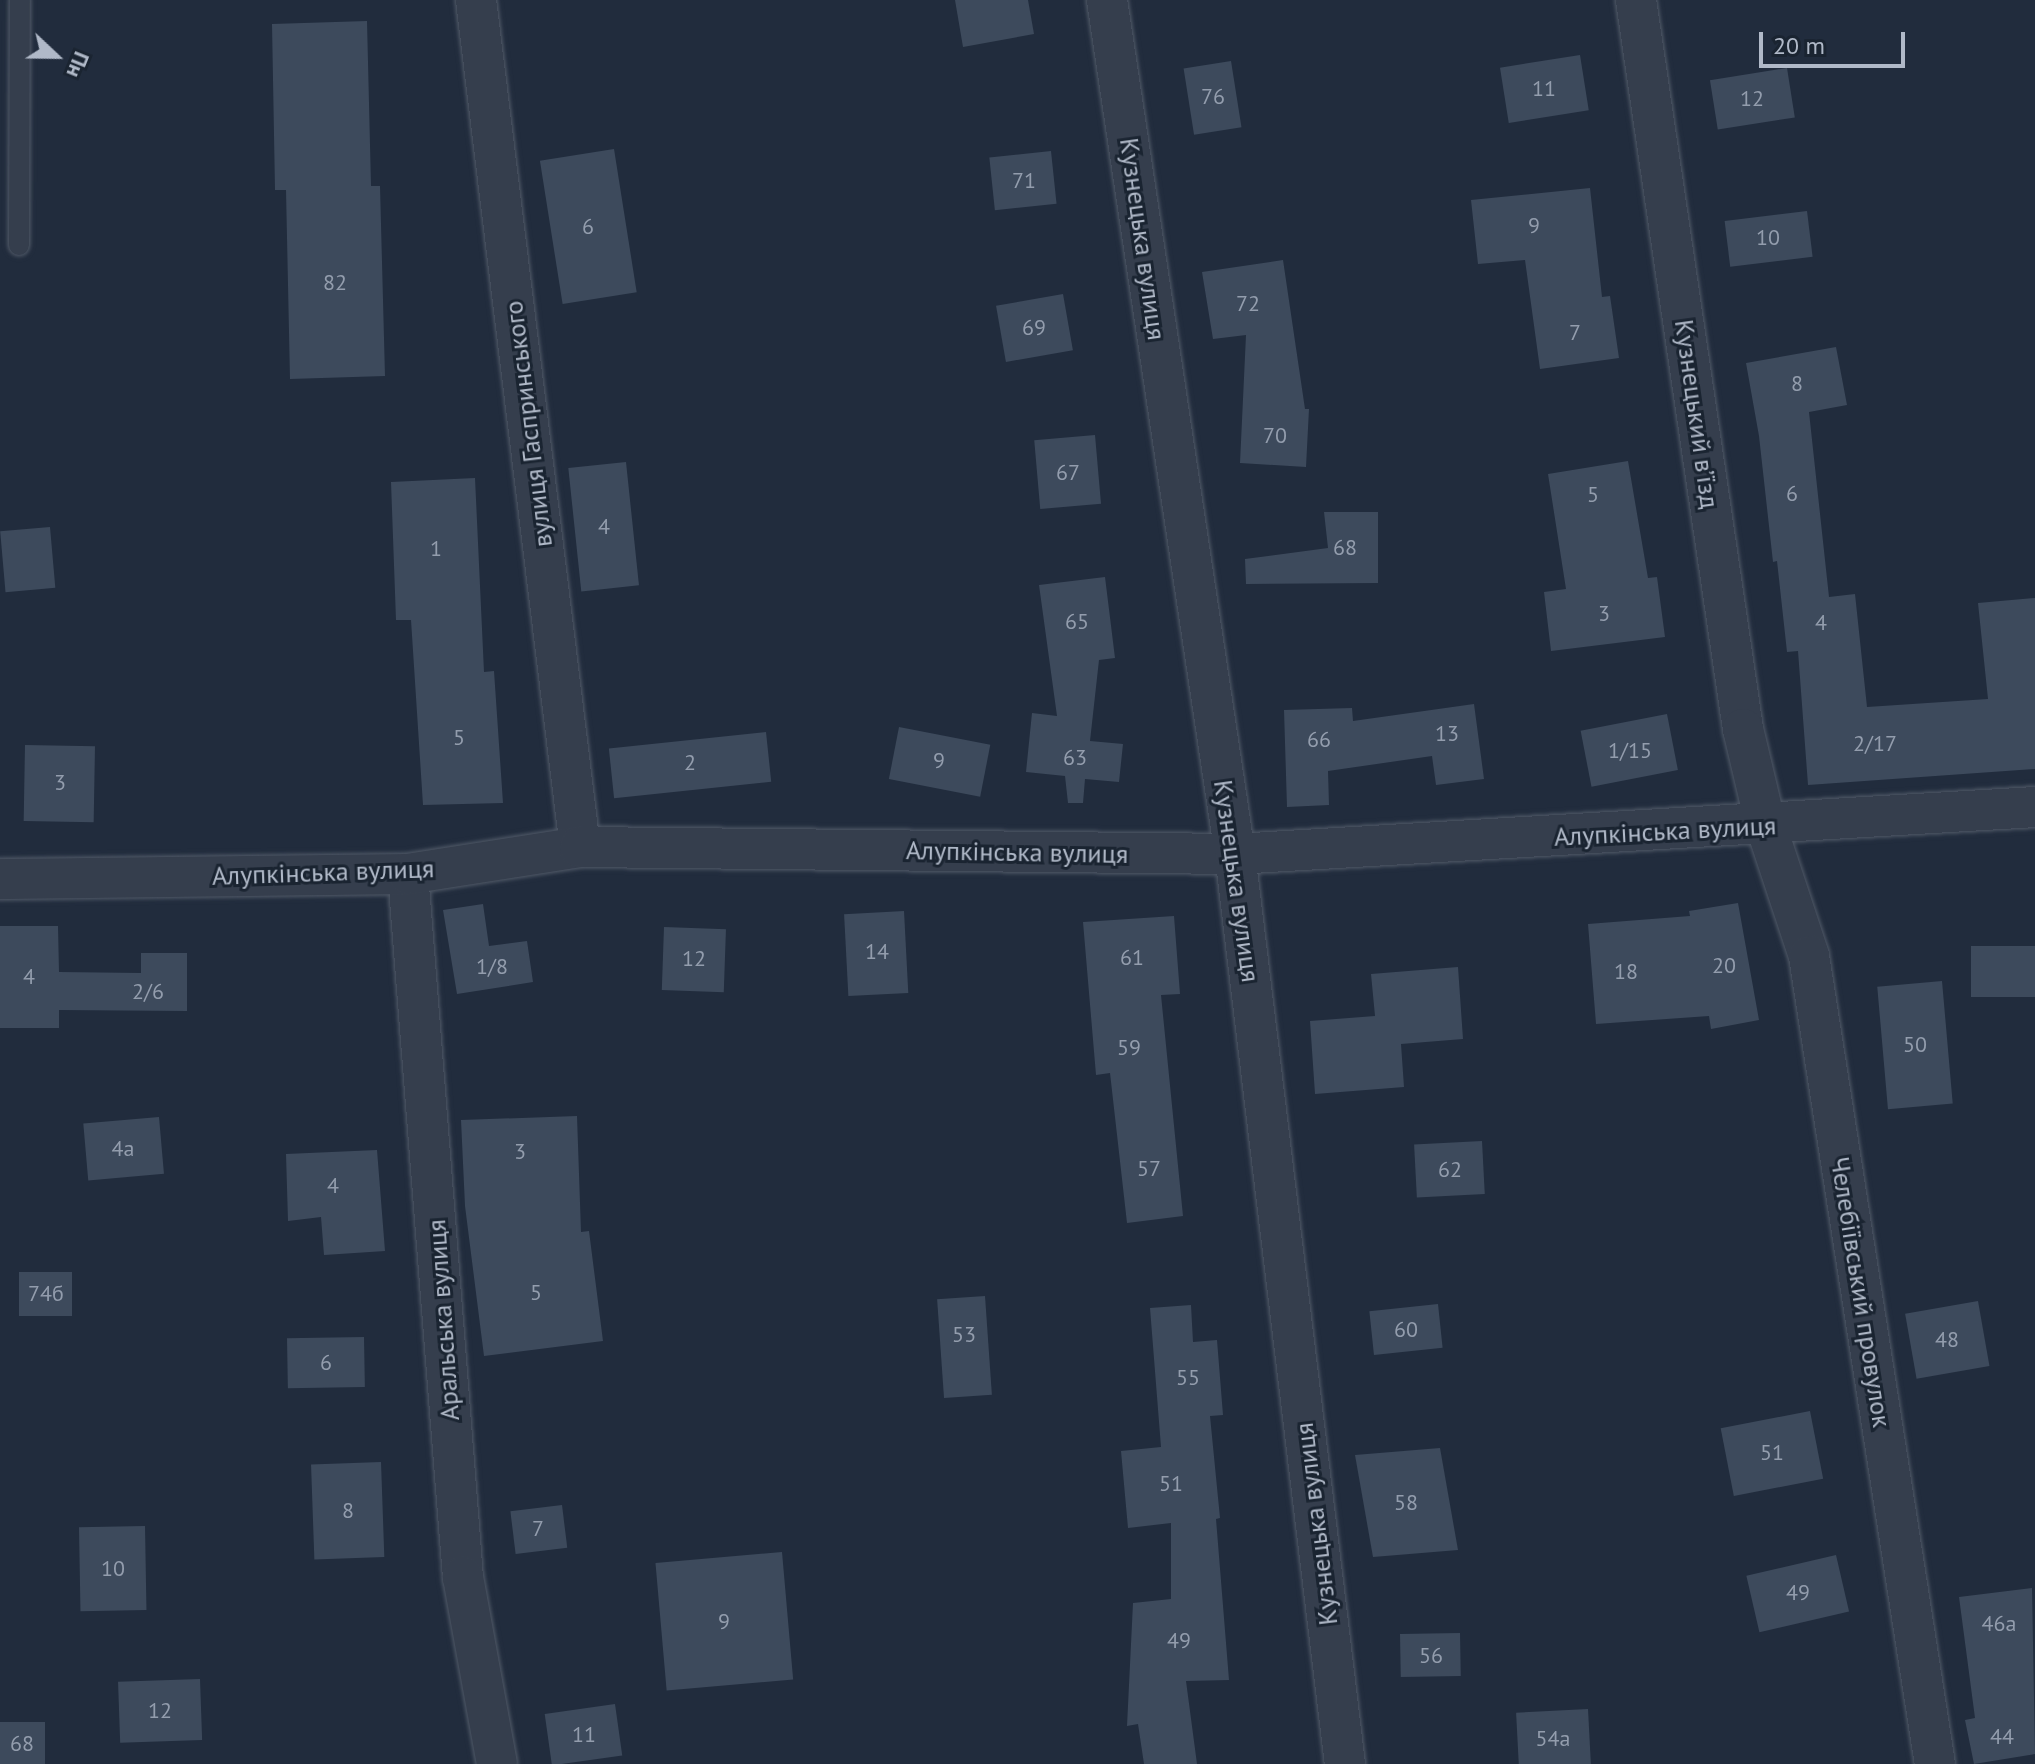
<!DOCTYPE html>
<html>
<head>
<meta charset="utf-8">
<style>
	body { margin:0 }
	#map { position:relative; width:2035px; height:1764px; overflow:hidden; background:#212c3d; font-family:"PT Sans",sans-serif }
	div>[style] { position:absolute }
	.building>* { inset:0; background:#3d4a5c; transform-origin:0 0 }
	.roads { filter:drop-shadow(0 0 2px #505967) drop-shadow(0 0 2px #505967) }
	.service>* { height:20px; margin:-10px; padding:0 10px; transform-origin:10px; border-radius:10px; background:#353e4d }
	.minor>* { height:40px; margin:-20px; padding:0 20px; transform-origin:20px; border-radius:20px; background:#353e4d }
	span { translate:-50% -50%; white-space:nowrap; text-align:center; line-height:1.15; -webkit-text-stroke:6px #1a2431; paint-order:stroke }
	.number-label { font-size:22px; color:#939dad }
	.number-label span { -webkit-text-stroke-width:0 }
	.street-label { font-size:26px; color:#b0b9c8 }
	.north { position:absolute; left:16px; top:16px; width:80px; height:80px; -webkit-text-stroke:6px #1a2431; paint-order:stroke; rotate:112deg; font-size:22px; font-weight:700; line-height:32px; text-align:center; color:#b0b9c8 }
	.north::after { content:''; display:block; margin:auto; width:28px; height:36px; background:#b0b9c8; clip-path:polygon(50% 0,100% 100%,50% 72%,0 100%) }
	.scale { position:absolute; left:1759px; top:32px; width:146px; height:36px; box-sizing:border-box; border:4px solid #b0b9c8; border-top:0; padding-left:10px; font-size:24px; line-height:28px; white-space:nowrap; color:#b0b9c8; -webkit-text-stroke:6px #1a2431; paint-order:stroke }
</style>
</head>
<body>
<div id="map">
	<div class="building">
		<div style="clip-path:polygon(955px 0,1028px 0,1034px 34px,963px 47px)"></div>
		<div style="clip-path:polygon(367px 21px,371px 186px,380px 186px,385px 376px,290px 379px,286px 190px,275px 190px,272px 24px)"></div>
		<div style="left:1580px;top:55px;width:56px;height:81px;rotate:81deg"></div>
		<div style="left:1231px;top:61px;width:67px;height:48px;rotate:81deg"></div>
		<div style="left:1787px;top:68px;width:50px;height:78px;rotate:81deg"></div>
		<div style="left:614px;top:149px;width:145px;height:75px;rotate:81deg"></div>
		<div style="left:1051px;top:151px;width:53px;height:62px;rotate:84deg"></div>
		<div style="clip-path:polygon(1590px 188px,1602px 297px,1610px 296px,1619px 358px,1540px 369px,1525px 260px,1478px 264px,1471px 200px)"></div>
		<div style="left:1807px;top:211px;width:46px;height:83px;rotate:83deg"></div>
		<div style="clip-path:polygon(1283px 260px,1305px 409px,1309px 409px,1306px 467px,1240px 463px,1246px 335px,1213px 339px,1202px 272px)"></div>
		<div style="left:1063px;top:294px;width:57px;height:68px;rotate:80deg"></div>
		<div style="clip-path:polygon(1836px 347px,1847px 405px,1809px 412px,1829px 597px,1855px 594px,1867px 707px,1988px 699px,1978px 603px,2035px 598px,2035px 769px,1808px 785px,1798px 651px,1787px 652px,1777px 561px,1773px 562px,1759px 436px,1746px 363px)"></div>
		<div style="left:1095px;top:435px;width:69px;height:61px;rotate:85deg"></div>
		<div style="clip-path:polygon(1628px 461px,1648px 578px,1657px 577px,1665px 637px,1551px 651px,1544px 592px,1566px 589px,1548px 474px)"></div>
		<div style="left:626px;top:462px;width:124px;height:58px;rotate:84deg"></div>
		<div style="clip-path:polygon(475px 478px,484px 672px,494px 671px,503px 803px,423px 805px,411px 620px,396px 620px,391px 482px)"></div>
		<div style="clip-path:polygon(1324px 512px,1378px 512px,1378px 583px,1246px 584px,1245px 559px,1328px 548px)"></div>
		<div style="left:50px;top:527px;width:61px;height:50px;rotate:85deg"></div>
		<div style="clip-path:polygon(1105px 577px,1115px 658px,1099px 660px,1090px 741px,1123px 744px,1119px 782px,1085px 779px,1083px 803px,1068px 803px,1065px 776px,1026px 772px,1032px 713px,1057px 716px,1039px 585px)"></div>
		<div style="clip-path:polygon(1474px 704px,1484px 779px,1436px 785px,1432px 756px,1328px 771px,1329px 805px,1287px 807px,1284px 710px,1352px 708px,1353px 721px)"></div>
		<div style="left:1667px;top:714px;width:57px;height:88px;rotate:79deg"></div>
		<div style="left:899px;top:727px;width:93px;height:53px;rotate:11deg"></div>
		<div style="left:766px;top:732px;width:50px;height:158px;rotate:84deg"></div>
		<div style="left:25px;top:745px;width:70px;height:76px;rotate:1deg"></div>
		<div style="clip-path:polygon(1738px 903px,1759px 1020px,1711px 1029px,1709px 1016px,1596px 1024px,1588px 924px,1690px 916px,1689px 911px)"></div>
		<div style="clip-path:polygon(483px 904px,489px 946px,527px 941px,533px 982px,457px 994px,443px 910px)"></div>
		<div style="left:904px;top:911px;width:82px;height:60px;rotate:87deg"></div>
		<div style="clip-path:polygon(1174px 916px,1180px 994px,1161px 995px,1183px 1216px,1127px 1223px,1110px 1073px,1096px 1075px,1083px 922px)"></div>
		<div style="clip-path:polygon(0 926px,58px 926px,59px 972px,141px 973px,141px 953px,187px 953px,187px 1011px,59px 1010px,59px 1028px,0 1028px)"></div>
		<div style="left:664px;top:927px;width:62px;height:63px;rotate:2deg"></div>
		<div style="left:2035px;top:946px;width:51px;height:64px;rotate:90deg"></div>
		<div style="clip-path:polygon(1458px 967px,1463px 1039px,1401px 1044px,1404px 1087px,1315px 1094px,1310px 1021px,1375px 1016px,1371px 974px)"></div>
		<div style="left:1942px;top:981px;width:123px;height:65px;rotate:85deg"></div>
		<div style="clip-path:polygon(577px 1116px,581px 1232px,589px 1231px,603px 1341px,484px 1356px,465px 1206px,461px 1120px)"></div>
		<div style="left:159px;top:1117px;width:57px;height:76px;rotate:85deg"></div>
		<div style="left:1482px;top:1141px;width:53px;height:68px;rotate:87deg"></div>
		<div style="clip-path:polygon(377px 1150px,385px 1251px,324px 1255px,321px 1217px,288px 1221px,286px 1154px)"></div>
		<div style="left:19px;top:1272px;width:53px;height:44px"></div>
		<div style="left:985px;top:1296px;width:99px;height:48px;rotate:86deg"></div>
		<div style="left:1978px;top:1301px;width:66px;height:74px;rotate:80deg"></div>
		<div style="left:1438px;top:1304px;width:44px;height:69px;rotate:84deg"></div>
		<div style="clip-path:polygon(1191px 1305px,1193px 1342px,1217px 1340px,1223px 1415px,1210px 1416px,1220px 1518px,1216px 1519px,1229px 1680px,1186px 1681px,1197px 1764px,1144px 1764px,1138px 1724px,1127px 1726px,1133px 1603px,1171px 1599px,1171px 1523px,1128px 1528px,1121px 1451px,1161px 1447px,1150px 1308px)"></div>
		<div style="left:364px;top:1337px;width:50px;height:77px;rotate:89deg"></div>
		<div style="left:1810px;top:1411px;width:69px;height:91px;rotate:79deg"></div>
		<div style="clip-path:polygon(1440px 1448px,1458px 1550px,1373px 1557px,1355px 1455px)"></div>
		<div style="left:381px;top:1462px;width:95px;height:70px;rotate:88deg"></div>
		<div style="left:562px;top:1505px;width:43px;height:52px;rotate:83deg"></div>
		<div style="left:145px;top:1526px;width:84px;height:66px;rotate:89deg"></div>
		<div style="left:782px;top:1552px;width:128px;height:127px;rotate:85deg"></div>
		<div style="left:1836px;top:1555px;width:58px;height:92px;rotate:77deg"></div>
		<div style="clip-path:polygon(2032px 1588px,2035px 1754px,1974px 1764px,1965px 1720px,1975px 1718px,1959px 1597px)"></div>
		<div style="left:1460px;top:1633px;width:43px;height:60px;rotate:89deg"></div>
		<div style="left:200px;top:1679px;width:61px;height:82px;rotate:88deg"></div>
		<div style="left:615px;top:1704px;width:52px;height:71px;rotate:82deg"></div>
		<div style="left:1588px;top:1709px;width:55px;height:72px;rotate:87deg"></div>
		<div style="left:45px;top:1722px;width:42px;height:45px;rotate:90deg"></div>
	</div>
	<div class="roads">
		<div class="service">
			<div style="left:19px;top:245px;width:245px;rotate:-89.8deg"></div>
		</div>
		<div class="minor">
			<div style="left:476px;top:0;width:853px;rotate:83deg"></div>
			<div style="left:1107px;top:0;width:864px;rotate:81.48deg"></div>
			<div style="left:1235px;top:854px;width:917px;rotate:83.11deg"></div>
			<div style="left:1636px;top:0;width:737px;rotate:81.65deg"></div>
			<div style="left:1743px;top:729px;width:100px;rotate:76.7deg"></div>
			<div style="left:1766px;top:826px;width:137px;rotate:71.7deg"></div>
			<div style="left:1809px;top:956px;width:818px;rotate:81.14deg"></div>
			<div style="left:408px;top:874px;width:705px;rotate:85.53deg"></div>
			<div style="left:463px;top:1577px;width:190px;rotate:79.7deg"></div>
			<div style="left:0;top:879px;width:408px;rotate:-0.7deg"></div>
			<div style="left:408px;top:874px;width:174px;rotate:-8.9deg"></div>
			<div style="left:580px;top:847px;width:655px;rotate:0.61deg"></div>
			<div style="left:1235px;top:854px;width:801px;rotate:-3.36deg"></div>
		</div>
	</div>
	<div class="number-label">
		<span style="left:1544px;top:89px">11</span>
		<span style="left:1213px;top:97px">76</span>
		<span style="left:1752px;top:99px">12</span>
		<span style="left:1024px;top:181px">71</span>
		<span style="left:1534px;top:226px">9</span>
		<span style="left:588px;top:227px">6</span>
		<span style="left:1768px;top:238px">10</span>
		<span style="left:335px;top:283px">82</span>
		<span style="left:1248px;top:304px">72</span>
		<span style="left:1034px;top:328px">69</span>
		<span style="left:1575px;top:333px">7</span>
		<span style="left:1797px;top:384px">8</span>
		<span style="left:1275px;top:436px">70</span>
		<span style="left:1068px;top:473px">67</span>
		<span style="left:1792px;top:494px">6</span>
		<span style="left:1593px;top:495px">5</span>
		<span style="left:604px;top:527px">4</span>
		<span style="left:1345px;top:548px">68</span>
		<span style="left:436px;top:549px">1</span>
		<span style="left:1604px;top:614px">3</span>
		<span style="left:1077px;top:622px">65</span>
		<span style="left:1821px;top:623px">4</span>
		<span style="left:1447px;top:734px">13</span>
		<span style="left:459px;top:738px">5</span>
		<span style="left:1319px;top:740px">66</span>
		<span style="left:1875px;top:744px">2/17</span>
		<span style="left:1630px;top:751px">1/15</span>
		<span style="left:1075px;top:758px">63</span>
		<span style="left:939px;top:761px">9</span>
		<span style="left:690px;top:763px">2</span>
		<span style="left:60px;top:783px">3</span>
		<span style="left:877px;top:952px">14</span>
		<span style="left:1132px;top:958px">61</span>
		<span style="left:694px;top:959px">12</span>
		<span style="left:1724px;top:966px">20</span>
		<span style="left:492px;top:967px">1/8</span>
		<span style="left:1626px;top:972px">18</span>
		<span style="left:29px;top:977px">4</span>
		<span style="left:148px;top:992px">2/6</span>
		<span style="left:1915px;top:1045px">50</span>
		<span style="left:1129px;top:1048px">59</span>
		<span style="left:123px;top:1149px">4а</span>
		<span style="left:520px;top:1152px">3</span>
		<span style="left:1149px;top:1169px">57</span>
		<span style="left:1450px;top:1170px">62</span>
		<span style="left:333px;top:1186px">4</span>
		<span style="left:536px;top:1293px">5</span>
		<span style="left:46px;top:1294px">74б</span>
		<span style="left:1406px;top:1330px">60</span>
		<span style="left:964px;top:1335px">53</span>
		<span style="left:1947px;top:1340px">48</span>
		<span style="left:326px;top:1363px">6</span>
		<span style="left:1188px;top:1378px">55</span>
		<span style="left:1772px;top:1453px">51</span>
		<span style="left:1171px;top:1484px">51</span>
		<span style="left:1406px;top:1503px">58</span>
		<span style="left:348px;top:1511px">8</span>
		<span style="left:538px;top:1529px">7</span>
		<span style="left:113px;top:1569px">10</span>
		<span style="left:1798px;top:1593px">49</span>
		<span style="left:724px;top:1622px">9</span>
		<span style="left:1999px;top:1624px">46а</span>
		<span style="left:1179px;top:1641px">49</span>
		<span style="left:1431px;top:1656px">56</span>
		<span style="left:160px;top:1711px">12</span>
		<span style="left:584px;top:1735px">11</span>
		<span style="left:2002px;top:1737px">44</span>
		<span style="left:1553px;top:1739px">54а</span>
		<span style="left:22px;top:1744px">68</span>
	</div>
	<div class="street-label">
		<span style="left:1143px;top:239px;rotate:82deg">Кузнецька вулиця</span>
		<span style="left:1697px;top:414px;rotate:82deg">Кузнецький в’їзд</span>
		<span style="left:528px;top:424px;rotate:-97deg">вулиця Гаспринського</span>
		<span style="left:1665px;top:831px;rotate:-3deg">Алупкінська вулиця</span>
		<span style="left:1017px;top:852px;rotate:1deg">Алупкінська вулиця</span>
		<span style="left:323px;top:872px;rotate:-2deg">Алупкінська вулиця</span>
		<span style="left:1237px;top:881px;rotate:82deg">Кузнецька вулиця</span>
		<span style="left:1861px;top:1292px;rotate:81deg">Челебіївський провулок</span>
		<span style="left:443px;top:1320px;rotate:-94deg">Аральська вулиця</span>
		<span style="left:1316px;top:1524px;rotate:-97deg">Кузнецька вулиця</span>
	</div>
	<div class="north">Пн</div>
	<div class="scale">20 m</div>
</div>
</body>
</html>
